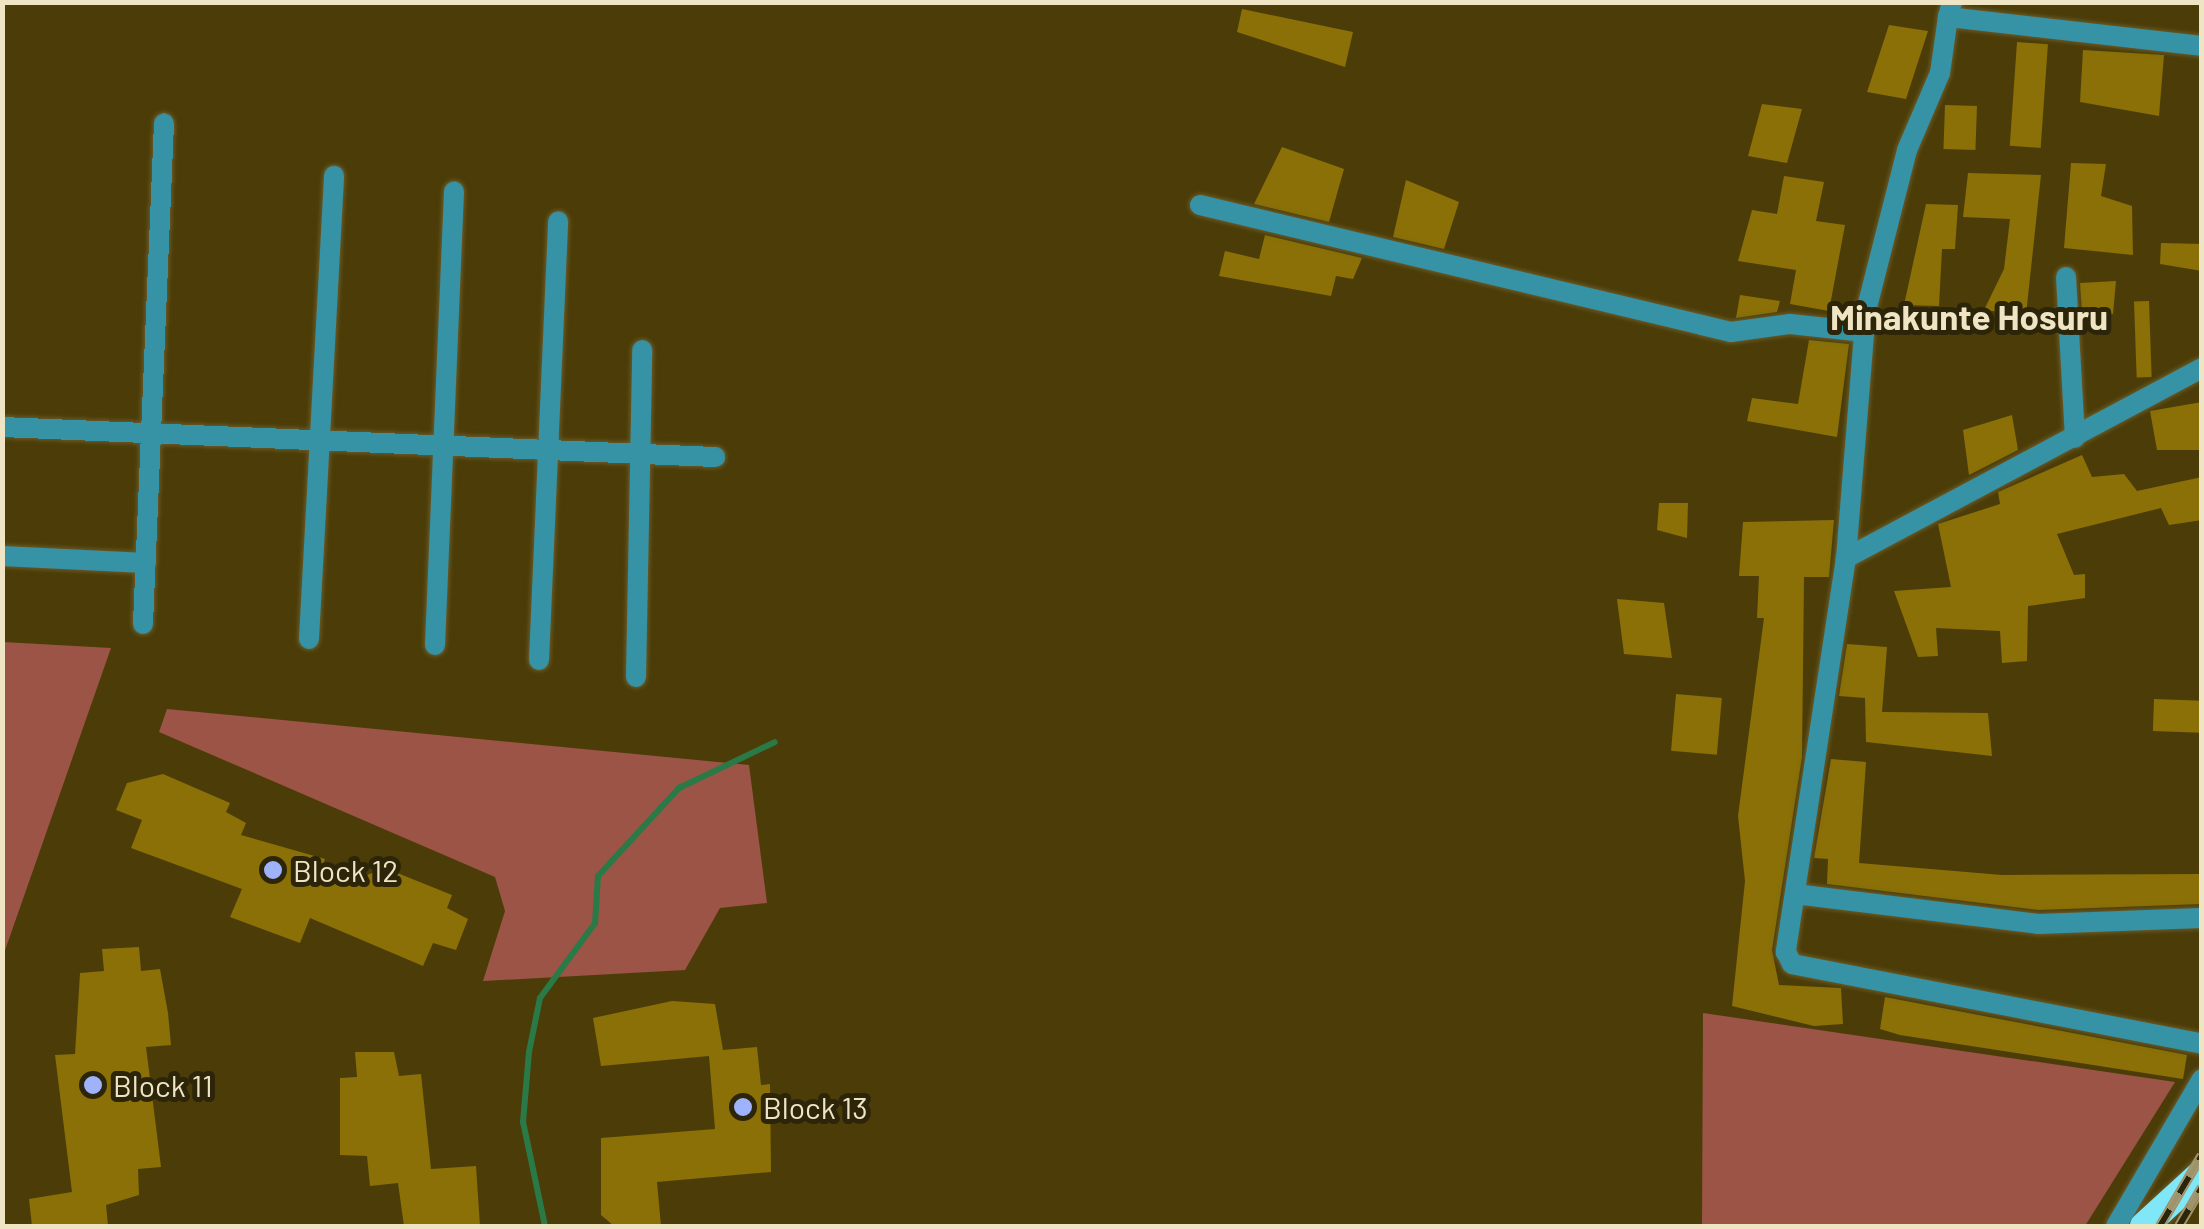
<!DOCTYPE html>
<html>
<head>
<meta charset="utf-8">
<style>
	body { margin:0 }
	#map { position:relative; width:2204px; height:1229px; overflow:hidden; background:#4c3d08; font-family:Barlow,sans-serif }
	div>[style] { position:absolute }
	.green>* { inset:0; background:#9b5446 }
	.stream>* { height:6px; margin:-3px; padding:0 3px; transform-origin:3px; border-radius:3px; background:#2a7a47 }
	.building>* { inset:0; background:#8a7007; transform-origin:0 0 }
	.roads { filter:drop-shadow(0 0 2px #695b2a) drop-shadow(0 0 2px #695b2a) }
	.minor>* { height:20px; margin:-10px; padding:0 10px; transform-origin:10px; border-radius:10px; background:#3693a5 }
	.tertiary>* { height:20px; margin:-10px; padding:0 10px; transform-origin:10px; border-radius:10px; background:#3693a5 }
	.trunk>* { height:28px; margin:-14px; padding:0 14px; transform-origin:14px; border-radius:14px; background:#80e7f9 }
	.rail>* { height:10px; margin-top:-5px; transform-origin:0; background:repeating-linear-gradient(90deg,#2d2509 0 19px,#a09369 0 38px); box-sizing:border-box; border-block:2px solid #a09369 }
	.dots>* { width:28px; height:28px; translate:-50% -50%; box-sizing:border-box; border:5px solid #2d2509; border-radius:50% }
	span { translate:-50% -50%; white-space:nowrap; text-align:center; line-height:1.15; -webkit-text-stroke:10px #2d2509; paint-order:stroke }
	.poi-label { font-size:30px; color:#efe5c4 }
	.left { translate:0 -50%; text-align:left }
	.quarter-label { font-size:35px; color:#efe5c4; font-weight:700 }
	.frame { position:absolute; inset:0; border:5px solid #efe5c4; pointer-events:none }
</style>
</head>
<body>
<div id="map">
	<div class="green">
		<div style="clip-path:polygon(3px 642px,111px 648px,3px 956px,2px 642px)"></div>
		<div style="clip-path:polygon(167px 709px,749px 765px,767px 903px,720px 908px,685px 970px,483px 981px,505px 911px,495px 877px,159px 732px)"></div>
		<div style="clip-path:polygon(1703px 1013px,2175px 1082px,2085px 1226px,1702px 1226px)"></div>
	</div>
	<div class="stream">
		<div style="left:545px;top:1226px;width:106px;rotate:-101.9deg"></div>
		<div style="left:523px;top:1122px;width:70px;rotate:-85.1deg"></div>
		<div style="left:529px;top:1052px;width:55px;rotate:-78.5deg"></div>
		<div style="left:540px;top:998px;width:93px;rotate:-53.7deg"></div>
		<div style="left:595px;top:923px;width:47px;rotate:-86.3deg"></div>
		<div style="left:598px;top:876px;width:120px;rotate:-47.4deg"></div>
		<div style="left:679px;top:788px;width:106px;rotate:-25.6deg"></div>
	</div>
	<div class="building">
		<div style="clip-path:polygon(1242px 9px,1353px 32px,1345px 67px,1237px 32px)"></div>
		<div style="clip-path:polygon(1889px 25px,1928px 31px,1906px 99px,1867px 92px)"></div>
		<div style="left:2017px;top:42px;width:31px;height:104px;rotate:4deg"></div>
		<div style="clip-path:polygon(2083px 50px,2164px 55px,2159px 116px,2080px 102px)"></div>
		<div style="clip-path:polygon(1762px 104px,1802px 109px,1787px 163px,1748px 156px)"></div>
		<div style="left:1945px;top:105px;width:32px;height:44px;rotate:2deg"></div>
		<div style="clip-path:polygon(1282px 147px,1344px 169px,1329px 222px,1254px 204px)"></div>
		<div style="clip-path:polygon(2071px 163px,2106px 164px,2101px 196px,2132px 206px,2133px 255px,2064px 248px)"></div>
		<div style="clip-path:polygon(1968px 173px,2041px 175px,2026px 315px,1984px 310px,2004px 269px,2010px 219px,1963px 217px)"></div>
		<div style="clip-path:polygon(1784px 176px,1824px 182px,1816px 221px,1845px 225px,1829px 311px,1790px 304px,1796px 270px,1738px 261px,1752px 210px,1777px 214px)"></div>
		<div style="clip-path:polygon(1406px 180px,1459px 202px,1444px 249px,1393px 237px)"></div>
		<div style="clip-path:polygon(1926px 204px,1958px 205px,1955px 249px,1942px 249px,1939px 306px,1904px 305px)"></div>
		<div style="clip-path:polygon(1265px 235px,1362px 258px,1353px 279px,1336px 276px,1331px 296px,1219px 276px,1225px 251px,1259px 259px)"></div>
		<div style="clip-path:polygon(2161px 243px,2202px 244px,2202px 271px,2160px 264px)"></div>
		<div style="clip-path:polygon(2116px 281px,2113px 314px,2082px 314px,2080px 283px)"></div>
		<div style="clip-path:polygon(1740px 295px,1780px 301px,1777px 312px,1736px 318px)"></div>
		<div style="left:2149px;top:301px;width:76px;height:15px;rotate:88deg"></div>
		<div style="clip-path:polygon(1809px 340px,1849px 344px,1837px 437px,1747px 421px,1752px 398px,1798px 404px)"></div>
		<div style="clip-path:polygon(2202px 402px,2202px 450px,2157px 450px,2150px 411px)"></div>
		<div style="clip-path:polygon(2012px 415px,2018px 450px,1969px 475px,1963px 430px)"></div>
		<div style="clip-path:polygon(2082px 455px,2092px 477px,2124px 474px,2137px 491px,2202px 477px,2202px 520px,2169px 525px,2161px 508px,2057px 534px,2074px 575px,2085px 574px,2085px 598px,2028px 606px,2027px 661px,2002px 663px,2000px 631px,1936px 628px,1938px 656px,1918px 657px,1894px 591px,1951px 587px,1938px 524px,2000px 504px,1998px 492px)"></div>
		<div style="clip-path:polygon(1659px 503px,1688px 503px,1687px 538px,1657px 530px)"></div>
		<div style="clip-path:polygon(1834px 520px,1829px 577px,1804px 577px,1802px 757px,1772px 950px,1779px 985px,1841px 988px,1843px 1024px,1814px 1026px,1732px 1006px,1745px 881px,1738px 816px,1764px 618px,1757px 618px,1759px 576px,1739px 576px,1743px 522px)"></div>
		<div style="clip-path:polygon(1617px 599px,1664px 603px,1672px 658px,1624px 654px)"></div>
		<div style="clip-path:polygon(1847px 644px,1887px 647px,1882px 712px,1988px 713px,1992px 756px,1866px 742px,1865px 698px,1839px 696px)"></div>
		<div style="left:1676px;top:694px;width:46px;height:57px;rotate:5deg"></div>
		<div style="left:2154px;top:699px;width:48px;height:32px;rotate:2deg"></div>
		<div style="clip-path:polygon(1831px 759px,1866px 762px,1859px 863px,2002px 875px,2202px 874px,2202px 904px,2039px 910px,1827px 884px,1828px 859px,1814px 858px)"></div>
		<div style="clip-path:polygon(163px 774px,230px 803px,226px 812px,246px 823px,241px 835px,325px 859px,322px 868px,352px 881px,385px 868px,452px 895px,447px 908px,468px 919px,456px 950px,433px 943px,423px 966px,310px 918px,300px 943px,230px 917px,242px 889px,131px 848px,142px 820px,116px 810px,127px 783px)"></div>
		<div style="clip-path:polygon(139px 947px,141px 971px,160px 969px,168px 1013px,171px 1045px,146px 1047px,161px 1167px,138px 1169px,139px 1195px,106px 1205px,108px 1226px,32px 1226px,29px 1199px,72px 1192px,55px 1055px,75px 1054px,80px 973px,104px 971px,102px 949px)"></div>
		<div style="clip-path:polygon(1885px 997px,2187px 1055px,2183px 1079px,1900px 1035px,1880px 1029px)"></div>
		<div style="clip-path:polygon(672px 1001px,715px 1004px,723px 1050px,757px 1047px,761px 1085px,770px 1084px,771px 1172px,657px 1182px,661px 1226px,614px 1226px,601px 1215px,601px 1138px,715px 1129px,709px 1056px,601px 1066px,593px 1018px)"></div>
		<div style="clip-path:polygon(355px 1052px,394px 1052px,399px 1076px,421px 1074px,431px 1169px,476px 1166px,480px 1226px,404px 1226px,398px 1183px,370px 1186px,367px 1156px,340px 1155px,340px 1078px,357px 1077px)"></div>
	</div>
	<div class="roads">
		<div class="minor">
			<div style="left:1200px;top:205px;width:546px;rotate:13.45deg"></div>
			<div style="left:1731px;top:332px;width:60px;rotate:-7.7deg"></div>
			<div style="left:1790px;top:324px;width:75px;rotate:6.1deg"></div>
			<div style="left:2066px;top:277px;width:161px;rotate:86.8deg"></div>
			<div style="left:2202px;top:368px;width:404px;rotate:151.9deg"></div>
			<div style="left:1846px;top:558px;width:399px;rotate:98.7deg"></div>
			<div style="left:1786px;top:952px;width:13px;rotate:63deg"></div>
			<div style="left:1792px;top:964px;width:418px;rotate:11deg"></div>
			<div style="left:2px;top:427px;width:714px;rotate:2.41deg"></div>
			<div style="left:2px;top:556px;width:144px;rotate:2.8deg"></div>
			<div style="left:1846px;top:558px;width:248px;rotate:-85.4deg"></div>
			<div style="left:1866px;top:311px;width:166px;rotate:-75.7deg"></div>
			<div style="left:1907px;top:150px;width:84px;rotate:-66.8deg"></div>
			<div style="left:1940px;top:73px;width:57px;rotate:-81.9deg"></div>
			<div style="left:143px;top:624px;width:501px;rotate:-87.6deg"></div>
			<div style="left:309px;top:639px;width:464px;rotate:-86.9deg"></div>
			<div style="left:435px;top:645px;width:454px;rotate:-87.6deg"></div>
			<div style="left:539px;top:660px;width:439px;rotate:-87.5deg"></div>
			<div style="left:636px;top:677px;width:327px;rotate:-88.9deg"></div>
			<div style="left:1795px;top:894px;width:245px;rotate:7deg"></div>
			<div style="left:2038px;top:924px;width:164px;rotate:-2.1deg"></div>
		</div>
		<div class="tertiary">
			<div style="left:1952px;top:2px;width:16px;rotate:105deg"></div>
			<div style="left:1948px;top:17px;width:256px;rotate:6.5deg"></div>
			<div style="left:2116px;top:1226px;width:170px;rotate:-59.7deg"></div>
		</div>
		<div class="trunk">
			<div style="left:2144px;top:1226px;width:79px;rotate:-42.4deg"></div>
		</div>
	</div>
	<div class="rail">
		<div style="left:2160px;top:1226px;width:82px;rotate:-59.4deg"></div>
		<div style="left:2179px;top:1226px;width:45px;rotate:-59.5deg"></div>
	</div>
	<div class="dots">
		<div style="left:273px;top:870px;background:#9fb3fd"></div>
		<div style="left:93px;top:1085px;background:#9fb3fd"></div>
		<div style="left:743px;top:1107px;background:#9fb3fd"></div>
	</div>
	<div class="poi-label">
		<span class="left" style="left:293px;top:870px">Block 12</span>
		<span class="left" style="left:113px;top:1085px">Block 11</span>
		<span class="left" style="left:763px;top:1107px">Block 13</span>
	</div>
	<div class="quarter-label">
		<span style="left:1969px;top:316px">Minakunte Hosuru</span>
	</div>
	<div class="frame"></div>
</div>
</body>
</html>
